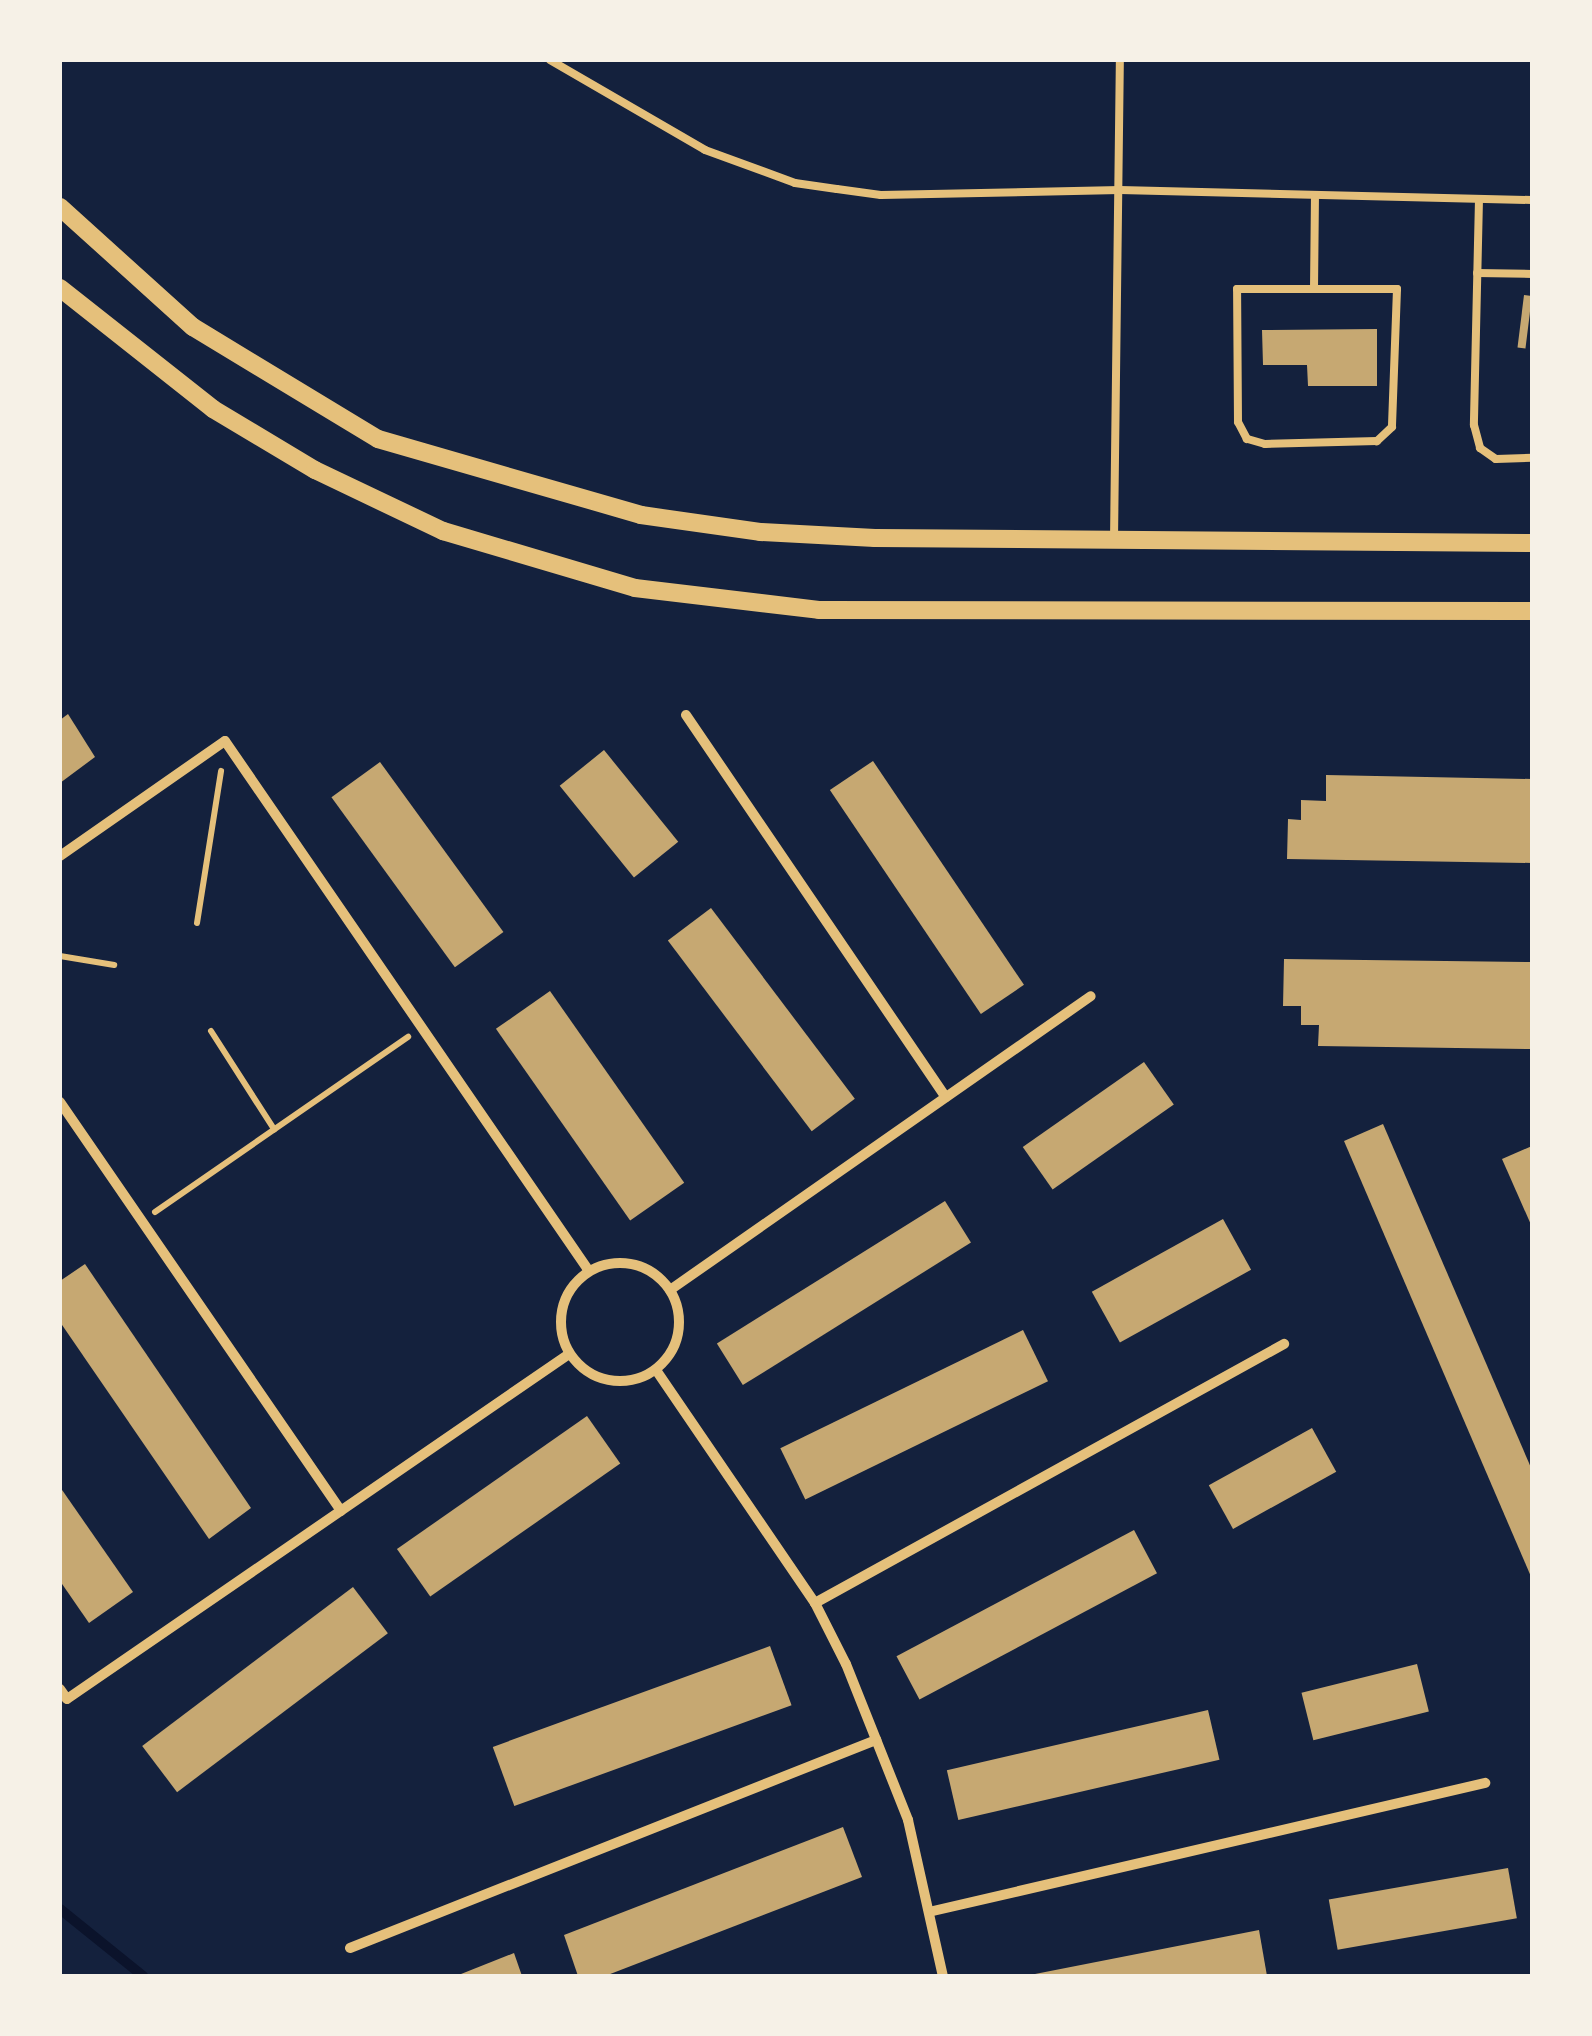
<!DOCTYPE html>
<html>
<head>
<meta charset="utf-8">
<style>
	body { margin:0 }
	#map { position:relative; width:1592px; height:2036px; overflow:hidden; background:#14213d; font-family:"Sofia Sans Condensed",sans-serif }
	div>[style] { position:absolute }
	.stream>* { height:10px; margin:-5px; padding:0 5px; transform-origin:5px; border-radius:5px; background:#0b132b }
	.building>* { inset:0; background:#c6a872; transform-origin:0 0 }
	.path>* { height:6px; margin:-3px; padding:0 3px; transform-origin:3px; border-radius:3px; background:#e5c07b }
	.service>* { height:8px; margin:-4px; padding:0 4px; transform-origin:4px; border-radius:4px; background:#e5c07b }
	.minor>* { height:10px; margin:-5px; padding:0 5px; transform-origin:5px; border-radius:5px; background:#e5c07b }
	.minor>.ring { margin:-5px; padding:0; box-sizing:content-box; background:none; border:10px solid #e5c07b; border-radius:50% }
	.tertiary>* { height:18px; margin:-9px; padding:0 9px; transform-origin:9px; border-radius:9px; background:#e5c07b }
	span { translate:-50% -50%; white-space:nowrap; text-align:center; line-height:1.15; -webkit-text-stroke:10px #f6f1e7; paint-order:stroke }
	.frame { position:absolute; inset:0; border:62px solid #f6f1e7; pointer-events:none }
</style>
</head>
<body>
<div id="map">
	<div class="stream">
		<div style="left:60px;top:1909px;width:107px;rotate:38.9deg"></div>
	</div>
	<div class="building">
		<div style="left:1524px;top:295px;width:8px;height:53px;rotate:7deg"></div>
		<div style="clip-path:polygon(1377px 329px,1377px 386px,1308px 386px,1307px 365px,1263px 365px,1262px 330px)"></div>
		<div style="clip-path:polygon(68px 714px,95px 757px,60px 783px,60px 720px)"></div>
		<div style="left:604px;top:750px;width:118px;height:57px;rotate:51deg"></div>
		<div style="left:873px;top:761px;width:270px;height:52px;rotate:56deg"></div>
		<div style="left:380px;top:762px;width:210px;height:60px;rotate:54deg"></div>
		<div style="clip-path:polygon(1326px 775px,1532px 779px,1532px 863px,1287px 859px,1288px 819px,1301px 820px,1301px 800px,1326px 801px)"></div>
		<div style="left:711px;top:908px;width:239px;height:54px;rotate:53deg"></div>
		<div style="clip-path:polygon(1284px 959px,1532px 962px,1532px 1049px,1318px 1046px,1319px 1025px,1301px 1025px,1301px 1006px,1283px 1006px)"></div>
		<div style="left:550px;top:991px;width:234px;height:66px;rotate:55deg"></div>
		<div style="left:1144px;top:1062px;width:52px;height:148px;rotate:55deg"></div>
		<div style="clip-path:polygon(1383px 1124px,1532px 1470px,1532px 1579px,1344px 1141px)"></div>
		<div style="clip-path:polygon(1532px 1146px,1532px 1227px,1502px 1159px)"></div>
		<div style="left:945px;top:1201px;width:49px;height:269px;rotate:58deg"></div>
		<div style="left:1223px;top:1219px;width:58px;height:150px;rotate:61deg"></div>
		<div style="clip-path:polygon(85px 1264px,251px 1508px,209px 1539px,60px 1322px,60px 1281px)"></div>
		<div style="left:1023px;top:1330px;width:57px;height:270px;rotate:64deg"></div>
		<div style="left:587px;top:1416px;width:58px;height:232px;rotate:55deg"></div>
		<div style="left:1312px;top:1428px;width:50px;height:118px;rotate:61deg"></div>
		<div style="clip-path:polygon(60px 1487px,133px 1592px,89px 1623px,60px 1581px)"></div>
		<div style="left:1134px;top:1530px;width:49px;height:269px;rotate:62deg"></div>
		<div style="left:353px;top:1587px;width:58px;height:264px;rotate:53deg"></div>
		<div style="left:770px;top:1646px;width:63px;height:295px;rotate:70deg"></div>
		<div style="left:1417px;top:1664px;width:49px;height:119px;rotate:76deg"></div>
		<div style="left:1208px;top:1710px;width:51px;height:268px;rotate:77deg"></div>
		<div style="clip-path:polygon(843px 1827px,862px 1877px,605px 1976px,578px 1976px,564px 1935px)"></div>
		<div style="left:1508px;top:1868px;width:51px;height:182px;rotate:80deg"></div>
		<div style="clip-path:polygon(1259px 1930px,1267px 1976px,1035px 1976px,1035px 1974px)"></div>
		<div style="clip-path:polygon(514px 1953px,522px 1976px,456px 1976px)"></div>
	</div>
	<div class="path">
		<div style="left:197px;top:923px;width:154px;rotate:-81deg"></div>
		<div style="left:60px;top:956px;width:55px;rotate:9.5deg"></div>
		<div style="left:211px;top:1031px;width:117px;rotate:57.3deg"></div>
		<div style="left:155px;top:1212px;width:308px;rotate:-34.7deg"></div>
	</div>
	<div class="service">
		<div style="left:550px;top:60px;width:179px;rotate:30.1deg"></div>
		<div style="left:705px;top:150px;width:96px;rotate:20.1deg"></div>
		<div style="left:795px;top:183px;width:42px;rotate:8.1deg"></div>
		<div style="left:837px;top:189px;width:44px;rotate:7.8deg"></div>
		<div style="left:881px;top:195px;width:239px;rotate:-1.2deg"></div>
		<div style="left:1120px;top:190px;width:412px;rotate:1.4deg"></div>
		<div style="left:1479px;top:199px;width:226px;rotate:91.3deg"></div>
		<div style="left:1474px;top:425px;width:24px;rotate:75deg"></div>
		<div style="left:1480px;top:448px;width:19px;rotate:35deg"></div>
		<div style="left:1496px;top:459px;width:36px;rotate:-2deg"></div>
		<div style="left:1477px;top:273px;width:55px;rotate:1deg"></div>
		<div style="left:1237px;top:289px;width:160px"></div>
		<div style="left:1397px;top:289px;width:138px;rotate:92.1deg"></div>
		<div style="left:1392px;top:427px;width:21px;rotate:137deg"></div>
		<div style="left:1377px;top:441px;width:112px;rotate:178.5deg"></div>
		<div style="left:1265px;top:444px;width:19px;rotate:-164deg"></div>
		<div style="left:1247px;top:439px;width:19px;rotate:-118deg"></div>
		<div style="left:1238px;top:422px;width:133px;rotate:-90.4deg"></div>
		<div style="left:1314px;top:289px;width:94px;rotate:-89.4deg"></div>
		<div style="left:1114px;top:540px;width:480px;rotate:-89.3deg"></div>
	</div>
	<div class="minor">
		<div style="left:686px;top:715px;width:462px;rotate:55.8deg"></div>
		<div style="left:60px;top:856px;width:201px;rotate:-34.9deg"></div>
		<div style="left:225px;top:741px;width:643px;rotate:55.52deg"></div>
		<div style="left:60px;top:1102px;width:496px;rotate:55.5deg"></div>
		<div class="ring" style="left:561px;top:1263px;width:108px;height:108px"></div>
		<div style="left:670px;top:1290px;width:513px;rotate:-34.93deg"></div>
		<div style="left:656px;top:1370px;width:282px;rotate:55.7deg"></div>
		<div style="left:815px;top:1603px;width:68px;rotate:63.1deg"></div>
		<div style="left:846px;top:1664px;width:168px;rotate:68.3deg"></div>
		<div style="left:908px;top:1820px;width:160px;rotate:77.4deg"></div>
		<div style="left:815px;top:1603px;width:536px;rotate:-28.91deg"></div>
		<div style="left:60px;top:1689px;width:12px;rotate:55deg"></div>
		<div style="left:67px;top:1699px;width:609px;rotate:-34.5deg"></div>
		<div style="left:933px;top:1911px;width:567px;rotate:-13.06deg"></div>
		<div style="left:350px;top:1948px;width:566px;rotate:-21.58deg"></div>
	</div>
	<div class="tertiary">
		<div style="left:60px;top:207px;width:179px;rotate:42.1deg"></div>
		<div style="left:193px;top:327px;width:216px;rotate:31.2deg"></div>
		<div style="left:378px;top:439px;width:274px;rotate:16.1deg"></div>
		<div style="left:641px;top:515px;width:120px;rotate:8.1deg"></div>
		<div style="left:760px;top:532px;width:115px;rotate:3deg"></div>
		<div style="left:875px;top:538px;width:657px;rotate:0.44deg"></div>
		<div style="left:60px;top:288px;width:195px;rotate:38.3deg"></div>
		<div style="left:213px;top:409px;width:119px;rotate:30.9deg"></div>
		<div style="left:315px;top:470px;width:142px;rotate:25.5deg"></div>
		<div style="left:443px;top:531px;width:200px;rotate:16.5deg"></div>
		<div style="left:635px;top:588px;width:185px;rotate:6.8deg"></div>
		<div style="left:819px;top:610px;width:713px;rotate:0.08deg"></div>
	</div>
	<div class="frame"></div>
</div>
</body>
</html>
